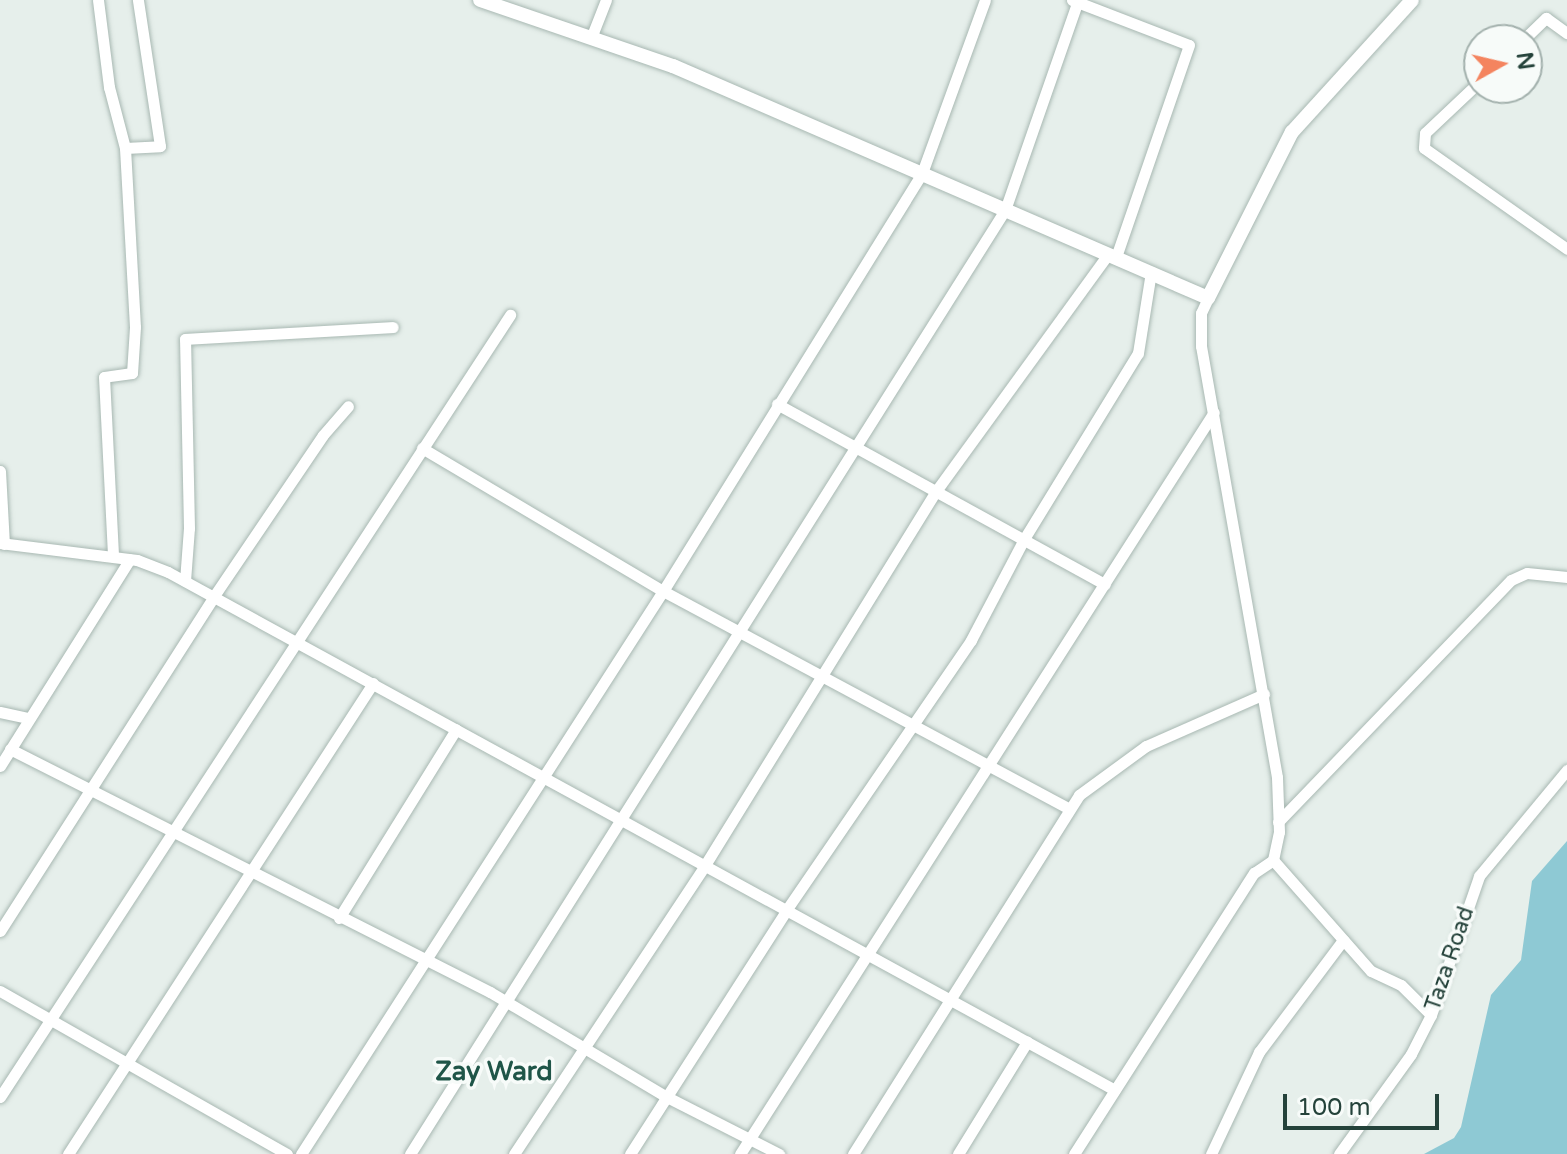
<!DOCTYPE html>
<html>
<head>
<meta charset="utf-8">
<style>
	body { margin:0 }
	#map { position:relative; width:1567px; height:1154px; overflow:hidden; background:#e6efeb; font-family:"Varela Round",sans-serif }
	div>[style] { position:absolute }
	.water>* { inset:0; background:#8ec9d4 }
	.roads { filter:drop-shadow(0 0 2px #a8b8b2) drop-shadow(0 0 2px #a8b8b2) }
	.minor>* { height:11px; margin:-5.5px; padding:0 5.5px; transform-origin:5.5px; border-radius:5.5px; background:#fff }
	.tertiary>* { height:14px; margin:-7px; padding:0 7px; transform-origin:7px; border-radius:7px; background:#fff }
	span { translate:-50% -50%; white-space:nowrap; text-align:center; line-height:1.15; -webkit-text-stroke:7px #f7fbf9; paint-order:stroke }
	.street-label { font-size:22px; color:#24423a }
	.quarter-label { font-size:26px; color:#1f5548; font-weight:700 }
	.north { position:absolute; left:1463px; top:24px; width:80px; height:80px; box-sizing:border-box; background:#f7fbf9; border:2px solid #a3b1ad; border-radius:50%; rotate:82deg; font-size:22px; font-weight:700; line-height:32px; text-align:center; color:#24423a }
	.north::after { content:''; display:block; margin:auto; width:28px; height:36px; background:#f4845f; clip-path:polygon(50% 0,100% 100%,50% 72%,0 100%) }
	.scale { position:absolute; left:1283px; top:1094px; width:156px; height:36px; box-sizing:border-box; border:4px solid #24423a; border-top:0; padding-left:10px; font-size:24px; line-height:28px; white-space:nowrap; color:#24423a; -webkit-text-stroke:6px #f7fbf9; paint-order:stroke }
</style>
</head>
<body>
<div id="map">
	<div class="water">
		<div style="clip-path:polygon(1567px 841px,1567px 1154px,1424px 1154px,1454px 1138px,1461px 1127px,1491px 995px,1521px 960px,1532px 881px)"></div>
	</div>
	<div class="roads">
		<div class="minor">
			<div style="left:98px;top:0;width:88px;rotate:82.8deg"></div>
			<div style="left:109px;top:87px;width:63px;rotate:75.3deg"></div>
			<div style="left:125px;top:148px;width:179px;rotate:86.8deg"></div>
			<div style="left:135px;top:327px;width:46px;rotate:93.7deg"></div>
			<div style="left:132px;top:373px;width:28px;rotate:172deg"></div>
			<div style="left:104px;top:377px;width:180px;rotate:87.1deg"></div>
			<div style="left:1072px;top:0;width:125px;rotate:21deg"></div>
			<div style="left:1189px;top:45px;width:224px;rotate:109deg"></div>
			<div style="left:591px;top:38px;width:41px;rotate:-68.5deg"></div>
			<div style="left:1523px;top:40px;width:32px;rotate:-44deg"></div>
			<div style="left:1546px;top:18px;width:26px;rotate:36deg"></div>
			<div style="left:1479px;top:82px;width:74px;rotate:136.6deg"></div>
			<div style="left:1425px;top:133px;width:15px;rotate:94deg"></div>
			<div style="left:1424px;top:148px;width:175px;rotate:35.2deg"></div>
			<div style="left:125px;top:148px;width:35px;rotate:-3deg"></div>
			<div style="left:160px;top:146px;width:148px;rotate:-98.6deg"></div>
			<div style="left:777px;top:404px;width:374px;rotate:28.8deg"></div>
			<div style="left:422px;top:448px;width:280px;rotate:30.7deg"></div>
			<div style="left:663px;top:591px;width:461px;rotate:28.2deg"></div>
			<div style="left:0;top:471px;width:73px;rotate:86.9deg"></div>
			<div style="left:0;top:543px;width:138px;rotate:7.1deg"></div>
			<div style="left:137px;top:560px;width:33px;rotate:21deg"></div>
			<div style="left:168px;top:572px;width:1079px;rotate:28.68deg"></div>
			<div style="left:185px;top:581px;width:53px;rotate:-85.7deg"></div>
			<div style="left:189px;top:528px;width:189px;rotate:-91.2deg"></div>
			<div style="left:185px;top:339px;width:208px;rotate:-3.3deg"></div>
			<div style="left:0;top:712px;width:29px;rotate:12deg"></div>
			<div style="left:10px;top:749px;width:538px;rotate:26.85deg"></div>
			<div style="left:490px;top:992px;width:206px;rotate:30.7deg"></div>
			<div style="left:667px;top:1097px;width:126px;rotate:27deg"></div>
			<div style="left:0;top:766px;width:244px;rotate:-57.9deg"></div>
			<div style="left:1278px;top:822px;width:336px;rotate:-46.1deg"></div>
			<div style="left:1511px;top:580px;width:17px;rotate:-24deg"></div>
			<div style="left:1527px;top:573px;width:40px;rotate:5.7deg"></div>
			<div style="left:1273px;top:860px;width:148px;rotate:48.6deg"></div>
			<div style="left:1371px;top:971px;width:33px;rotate:25deg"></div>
			<div style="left:1401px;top:985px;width:42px;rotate:45deg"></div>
			<div style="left:339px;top:918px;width:222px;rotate:-58.2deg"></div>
			<div style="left:0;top:931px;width:398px;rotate:-57.4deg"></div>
			<div style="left:214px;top:596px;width:194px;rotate:-55.9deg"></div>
			<div style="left:323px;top:435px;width:38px;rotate:-49deg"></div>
			<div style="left:0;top:991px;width:330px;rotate:29.6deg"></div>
			<div style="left:0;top:1097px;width:934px;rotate:-56.89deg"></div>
			<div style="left:68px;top:1154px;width:561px;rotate:-57.07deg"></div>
			<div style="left:301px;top:1154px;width:669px;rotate:-57.26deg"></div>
			<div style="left:663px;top:591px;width:492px;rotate:-58.2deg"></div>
			<div style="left:922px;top:173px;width:184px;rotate:-70deg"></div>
			<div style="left:410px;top:1154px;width:1116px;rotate:-57.78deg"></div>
			<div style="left:1005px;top:210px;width:222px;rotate:-70.8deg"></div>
			<div style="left:514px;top:1154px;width:346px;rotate:-56.5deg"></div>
			<div style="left:705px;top:865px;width:440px;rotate:-58.3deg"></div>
			<div style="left:936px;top:491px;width:293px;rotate:-54deg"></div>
			<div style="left:630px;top:1154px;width:291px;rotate:-57.3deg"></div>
			<div style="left:787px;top:909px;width:326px;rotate:-55.6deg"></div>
			<div style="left:971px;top:640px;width:114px;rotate:-62.3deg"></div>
			<div style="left:1024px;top:539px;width:218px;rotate:-58.5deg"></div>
			<div style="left:1138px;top:353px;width:82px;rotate:-80.9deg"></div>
			<div style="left:740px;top:1154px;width:880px;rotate:-57.43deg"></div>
			<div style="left:853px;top:1154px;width:424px;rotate:-57.8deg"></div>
			<div style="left:1079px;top:795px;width:83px;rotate:-36.2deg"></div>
			<div style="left:1146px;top:746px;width:129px;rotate:-23.8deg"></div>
			<div style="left:958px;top:1154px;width:132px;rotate:-58.4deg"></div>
			<div style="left:1074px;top:1154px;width:334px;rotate:-57.4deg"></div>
			<div style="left:1254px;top:873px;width:23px;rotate:-34deg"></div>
			<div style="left:1273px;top:860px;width:29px;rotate:-78deg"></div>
			<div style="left:1279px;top:832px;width:55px;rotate:-92.1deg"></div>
			<div style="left:1277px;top:777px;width:438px;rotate:-100deg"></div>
			<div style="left:1201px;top:346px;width:33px;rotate:-90deg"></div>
			<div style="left:1201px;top:313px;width:17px;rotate:-65deg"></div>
			<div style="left:1211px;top:1154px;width:113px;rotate:-64.8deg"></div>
			<div style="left:1259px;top:1052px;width:140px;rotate:-53.1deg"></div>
			<div style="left:1339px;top:1154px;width:123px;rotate:-54.2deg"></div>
			<div style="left:1411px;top:1054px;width:44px;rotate:-62.9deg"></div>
			<div style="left:1431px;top:1015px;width:147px;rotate:-70.9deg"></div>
			<div style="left:1479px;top:876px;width:138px;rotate:-50.3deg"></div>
		</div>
		<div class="tertiary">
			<div style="left:480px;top:0;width:204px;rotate:18.9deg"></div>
			<div style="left:673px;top:66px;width:583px;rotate:23.44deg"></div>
			<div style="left:1208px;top:298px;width:186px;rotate:-63.2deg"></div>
			<div style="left:1292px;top:132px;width:178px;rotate:-47.7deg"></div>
		</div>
	</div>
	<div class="street-label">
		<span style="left:1450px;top:959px;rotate:-71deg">Taza Road</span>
	</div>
	<div class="quarter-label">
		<span style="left:494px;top:1072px">Zay Ward</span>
	</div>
	<div class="north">N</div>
	<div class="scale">100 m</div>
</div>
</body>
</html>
